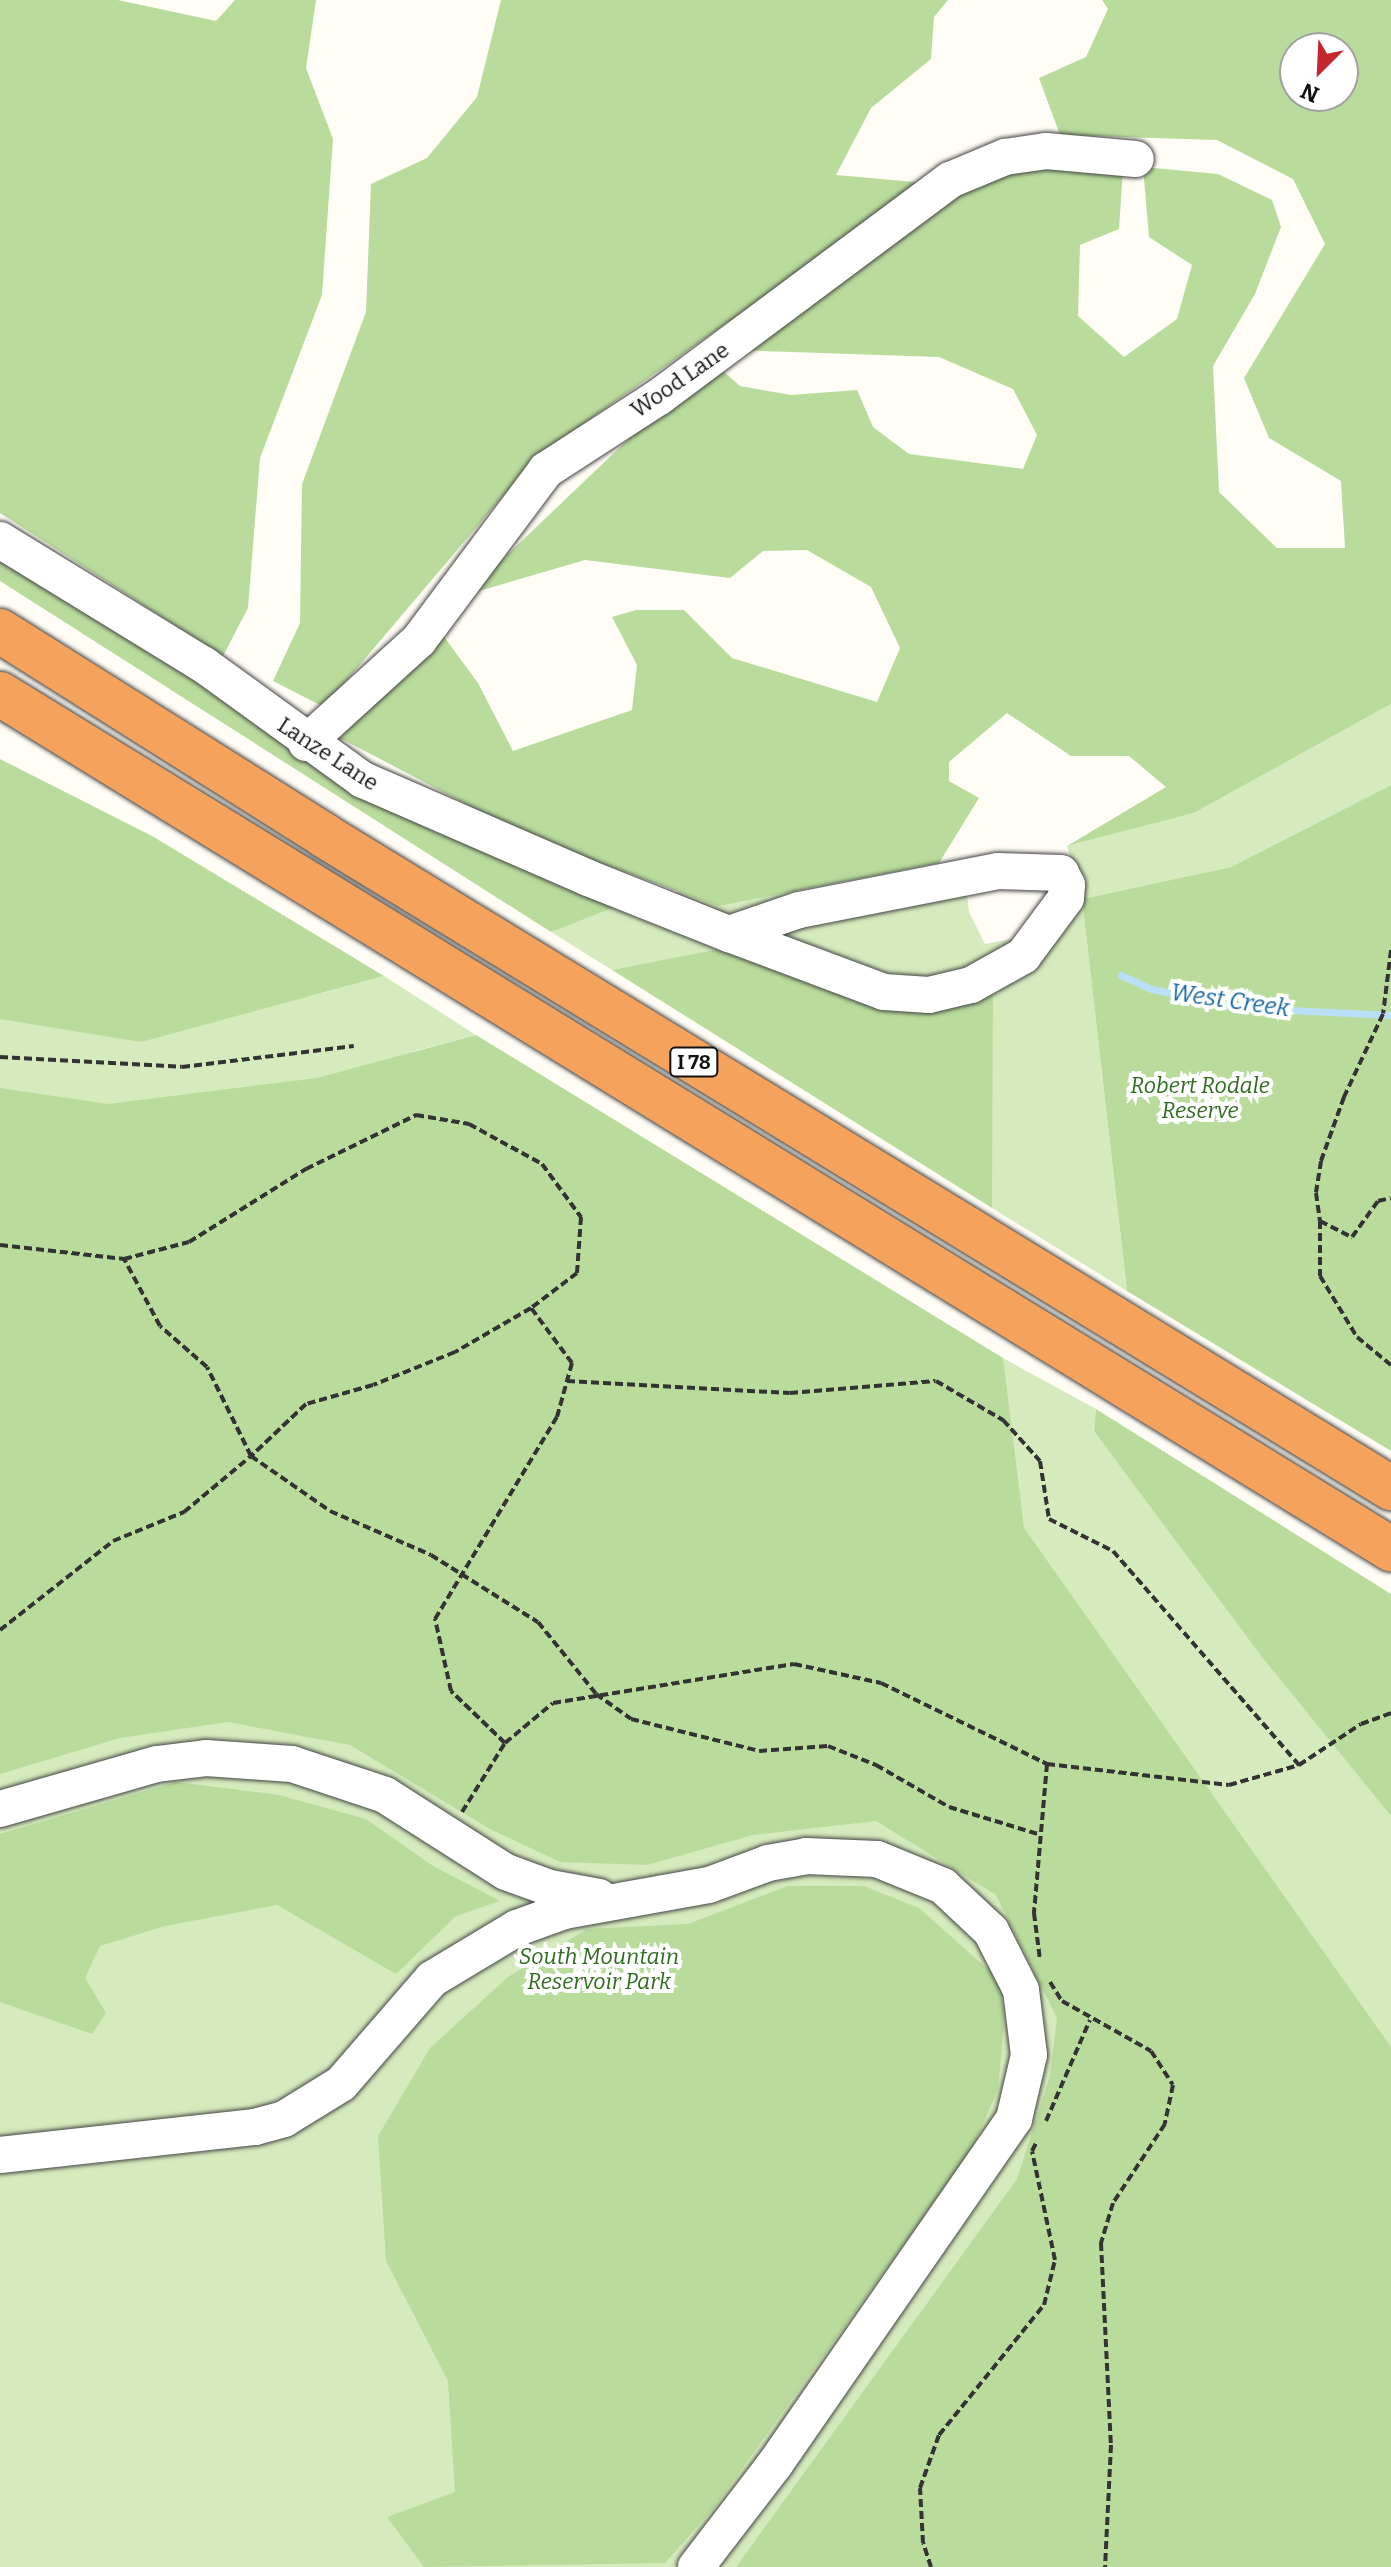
<!DOCTYPE html>
<html>
<head>
<meta charset="utf-8">
<style>
	body { margin:0 }
	#map { position:relative; width:1391px; height:2567px; overflow:hidden; background:#fffdf5; font-family:Bitter,serif }
	div>[style] { position:absolute }
	.green>* { inset:0; background:#d5ebbd }
	.forest>* { inset:0; background:#b9dc9c }
	.stream>* { height:7px; margin:-3.5px; padding:0 3.5px; transform-origin:3.5px; border-radius:3.5px; background:#b9e0f7 }
	.path>* { height:4px; margin-top:-2px; transform-origin:0; background:repeating-linear-gradient(90deg,#333 0 8px,transparent 0 12px) }
	.roads { filter:drop-shadow(0 0 2px #444) drop-shadow(0 0 2px #444) }
	.minor>* { height:36px; margin:-18px; padding:0 18px; transform-origin:18px; border-radius:18px; background:#fff }
	.highway>* { height:44px; margin:-22px; padding:0 22px; transform-origin:22px; border-radius:22px; background:#f5a25d }
	span { translate:-50% -50%; white-space:nowrap; text-align:center; line-height:1.15; -webkit-text-stroke:8px #fff; paint-order:stroke }
	.shield-label span { padding:2px 6px; background:#fff; border:2px solid; border-radius:6px; -webkit-text-stroke-width:0 }
	.shield-label { font-size:20px; color:#111; font-weight:700 }
	.street-label { font-size:22px; color:#111 }
	.park-label { font-size:22px; color:#2f6b1f; font-style:italic }
	.water-label { font-size:24px; color:#1768a6; font-style:italic }
	.north { position:absolute; left:1279px; top:32px; width:80px; height:80px; box-sizing:border-box; background:#fff; border:2px solid #a0a0a0; border-radius:50%; rotate:204deg; font-size:22px; font-weight:700; line-height:32px; text-align:center; color:#111 }
	.north::after { content:''; display:block; margin:auto; width:28px; height:36px; background:#c4262e; clip-path:polygon(50% 0,100% 100%,50% 72%,0 100%) }
</style>
</head>
<body>
<div id="map">
	<div class="green">
		<div style="clip-path:polygon(1391px 704px,1391px 785px,1231px 867px,1082px 899px,1127px 1291px,992px 1208px,992px 1196px,622px 968px,612px 970px,551px 932px,557px 930px,317px 734px,527px 844px,657px 896px,808px 867px,781px 930px,966px 886px,969px 912px,985px 944px,1063px 929px,1082px 899px,1067px 846px,1194px 813px)"></div>
		<div style="clip-path:polygon(0 813px,311px 996px,384px 976px,476px 1035px,411px 1052px,1007px 1403px,1003px 1358px,1096px 1409px,1094px 1431px,1391px 1816px,1391px 2567px,0 2567px)"></div>
	</div>
	<div class="forest">
		<div style="clip-path:polygon(0 0,118px 0,216px 21px,235px 0,316px 0,306px 68px,333px 139px,322px 295px,260px 458px,248px 608px,223px 656px,0 513px)"></div>
		<div style="clip-path:polygon(501px 0,948px 0,934px 17px,931px 59px,871px 108px,836px 175px,926px 183px,536px 457px,324px 707px,273px 681px,300px 623px,302px 484px,366px 312px,371px 184px,427px 158px,477px 97px)"></div>
		<div style="clip-path:polygon(evenodd,1102px 0,1391px 0,1391px 704px,1194px 813px,1067px 846px,1166px 787px,1129px 756px,1071px 756px,1007px 713px,949px 762px,949px 781px,979px 798px,939px 863px,718px 906px,529px 837px,340px 738px,442px 634px,478px 683px,513px 751px,632px 710px,637px 665px,612px 617px,636px 610px,684px 610px,732px 658px,877px 702px,900px 648px,871px 587px,807px 550px,763px 551px,730px 578px,585px 560px,465px 595px,657px 412px,716px 365px,740px 386px,791px 395px,857px 390px,873px 427px,909px 454px,1023px 469px,1037px 435px,1013px 389px,939px 357px,733px 350px,979px 179px,1040px 162px,1123px 169px,1119px 229px,1080px 245px,1078px 316px,1124px 357px,1177px 319px,1192px 265px,1149px 237px,1143px 167px,1218px 174px,1272px 200px,1281px 227px,1255px 294px,1213px 366px,1219px 492px,1277px 548px,1345px 548px,1341px 481px,1269px 438px,1244px 378px,1325px 244px,1293px 179px,1217px 140px,1060px 135px,1039px 78px,1086px 57px,1108px 9px,1102px 0,1295px 48px,1343px 48px,1343px 96px,1295px 96px,1295px 48px)"></div>
		<div style="clip-path:polygon(0 549px,270px 728px,630px 901px,551px 932px,0 581px)"></div>
		<div style="clip-path:polygon(0 759px,152px 836px,384px 976px,141px 1042px,0 1019px)"></div>
		<div style="clip-path:polygon(1391px 785px,1391px 1451px,1127px 1291px,1082px 899px,1231px 867px)"></div>
		<div style="clip-path:polygon(735px 946px,856px 994px,993px 985px,992px 1208px,612px 970px)"></div>
		<div style="clip-path:polygon(476px 1035px,1003px 1358px,1024px 1528px,1391px 2047px,1391px 2567px,736px 2567px,1017px 2179px,1050px 2076px,1057px 2018px,996px 1895px,876px 1821px,753px 1835px,647px 1865px,560px 1862px,490px 1829px,350px 1745px,228px 1722px,120px 1738px,0 1774px,0 1088px,108px 1104px,317px 1078px)"></div>
		<div style="clip-path:polygon(1096px 1409px,1391px 1594px,1391px 1816px,1262px 1657px,1094px 1431px)"></div>
		<div style="clip-path:polygon(176px 1782px,279px 1795px,366px 1819px,433px 1866px,500px 1901px,456px 1916px,396px 1974px,277px 1905px,165px 1926px,100px 1946px,85px 1978px,106px 2013px,92px 2034px,0 2002px,0 1834px)"></div>
		<div style="clip-path:polygon(788px 1886px,864px 1886px,919px 1908px,1000px 1980px,1004px 2025px,998px 2089px,972px 2149px,713px 2509px,665px 2563px,424px 2567px,387px 2517px,455px 2492px,448px 2381px,386px 2261px,378px 2136px,430px 2048px,508px 1977px,587px 1929px,688px 1924px)"></div>
	</div>
	<div class="stream">
		<div style="left:1121px;top:975px;width:33px;rotate:25deg"></div>
		<div style="left:1151px;top:989px;width:98px;rotate:11.2deg"></div>
		<div style="left:1247px;top:1008px;width:144px;rotate:2.8deg"></div>
	</div>
	<div class="path">
		<div style="left:1391px;top:950px;width:64px;rotate:97.1deg"></div>
		<div style="left:1383px;top:1014px;width:92px;rotate:115.2deg"></div>
		<div style="left:1344px;top:1097px;width:68px;rotate:109.8deg"></div>
		<div style="left:1321px;top:1161px;width:32px;rotate:99deg"></div>
		<div style="left:1316px;top:1193px;width:28px;rotate:82deg"></div>
		<div style="left:1320px;top:1221px;width:36px;rotate:27deg"></div>
		<div style="left:1352px;top:1237px;width:44px;rotate:-54.2deg"></div>
		<div style="left:1378px;top:1201px;width:13px;rotate:-13deg"></div>
		<div style="left:0;top:1057px;width:182px;rotate:3.1deg"></div>
		<div style="left:182px;top:1067px;width:173px;rotate:-7deg"></div>
		<div style="left:1320px;top:1221px;width:55px;rotate:90deg"></div>
		<div style="left:1320px;top:1276px;width:71px;rotate:58.8deg"></div>
		<div style="left:1357px;top:1337px;width:44px;rotate:39.5deg"></div>
		<div style="left:0;top:1245px;width:125px;rotate:6.4deg"></div>
		<div style="left:124px;top:1259px;width:67px;rotate:-14.7deg"></div>
		<div style="left:189px;top:1242px;width:138px;rotate:-32deg"></div>
		<div style="left:306px;top:1169px;width:123px;rotate:-26.1deg"></div>
		<div style="left:416px;top:1115px;width:54px;rotate:9.6deg"></div>
		<div style="left:469px;top:1124px;width:83px;rotate:28.7deg"></div>
		<div style="left:542px;top:1164px;width:66px;rotate:53.7deg"></div>
		<div style="left:581px;top:1217px;width:56px;rotate:94.1deg"></div>
		<div style="left:577px;top:1273px;width:58px;rotate:142.7deg"></div>
		<div style="left:531px;top:1308px;width:88px;rotate:149.9deg"></div>
		<div style="left:455px;top:1352px;width:88px;rotate:158.1deg"></div>
		<div style="left:373px;top:1385px;width:70px;rotate:164.2deg"></div>
		<div style="left:306px;top:1404px;width:76px;rotate:136.6deg"></div>
		<div style="left:251px;top:1456px;width:99px;rotate:-116.3deg"></div>
		<div style="left:207px;top:1367px;width:62px;rotate:-138.9deg"></div>
		<div style="left:160px;top:1326px;width:76px;rotate:-118.2deg"></div>
		<div style="left:567px;top:1381px;width:223px;rotate:3.1deg"></div>
		<div style="left:790px;top:1393px;width:146px;rotate:-4.7deg"></div>
		<div style="left:936px;top:1381px;width:78px;rotate:30.2deg"></div>
		<div style="left:1003px;top:1420px;width:55px;rotate:47.9deg"></div>
		<div style="left:1040px;top:1461px;width:59px;rotate:81.2deg"></div>
		<div style="left:1049px;top:1519px;width:72px;rotate:26.6deg"></div>
		<div style="left:1113px;top:1551px;width:284px;rotate:49deg"></div>
		<div style="left:0;top:1630px;width:144px;rotate:-38.2deg"></div>
		<div style="left:113px;top:1541px;width:77px;rotate:-22.2deg"></div>
		<div style="left:184px;top:1512px;width:87px;rotate:-39.9deg"></div>
		<div style="left:251px;top:1456px;width:96px;rotate:34.8deg"></div>
		<div style="left:330px;top:1511px;width:110px;rotate:23.5deg"></div>
		<div style="left:431px;top:1555px;width:126px;rotate:32.1deg"></div>
		<div style="left:538px;top:1622px;width:92px;rotate:51.1deg"></div>
		<div style="left:596px;top:1694px;width:43px;rotate:35.5deg"></div>
		<div style="left:631px;top:1719px;width:132px;rotate:14deg"></div>
		<div style="left:759px;top:1751px;width:69px;rotate:-4.1deg"></div>
		<div style="left:828px;top:1746px;width:52px;rotate:21.6deg"></div>
		<div style="left:876px;top:1765px;width:84px;rotate:29.9deg"></div>
		<div style="left:949px;top:1807px;width:93px;rotate:16.9deg"></div>
		<div style="left:505px;top:1743px;width:75px;rotate:-136.1deg"></div>
		<div style="left:451px;top:1691px;width:74px;rotate:-102.5deg"></div>
		<div style="left:435px;top:1619px;width:236px;rotate:-58.9deg"></div>
		<div style="left:557px;top:1417px;width:56px;rotate:-74.5deg"></div>
		<div style="left:572px;top:1363px;width:69px;rotate:-126.7deg"></div>
		<div style="left:1047px;top:1764px;width:183px;rotate:6.6deg"></div>
		<div style="left:1229px;top:1785px;width:73px;rotate:-15.9deg"></div>
		<div style="left:1299px;top:1765px;width:74px;rotate:-33.5deg"></div>
		<div style="left:1361px;top:1724px;width:32px;rotate:-20deg"></div>
		<div style="left:462px;top:1812px;width:81px;rotate:-58.1deg"></div>
		<div style="left:505px;top:1743px;width:62px;rotate:-39.8deg"></div>
		<div style="left:553px;top:1703px;width:244px;rotate:-9.2deg"></div>
		<div style="left:794px;top:1664px;width:89px;rotate:12.3deg"></div>
		<div style="left:881px;top:1683px;width:185px;rotate:26deg"></div>
		<div style="left:1047px;top:1764px;width:150px;rotate:95deg"></div>
		<div style="left:1034px;top:1913px;width:47px;rotate:82.7deg"></div>
		<div style="left:1050px;top:1982px;width:22px;rotate:58deg"></div>
		<div style="left:1062px;top:2001px;width:102px;rotate:29.3deg"></div>
		<div style="left:1151px;top:2051px;width:40px;rotate:57.1deg"></div>
		<div style="left:1173px;top:2085px;width:40px;rotate:102deg"></div>
		<div style="left:1165px;top:2124px;width:95px;rotate:123.4deg"></div>
		<div style="left:1113px;top:2203px;width:42px;rotate:106.7deg"></div>
		<div style="left:1101px;top:2243px;width:202px;rotate:87.2deg"></div>
		<div style="left:1111px;top:2445px;width:122px;rotate:92.8deg"></div>
		<div style="left:1046px;top:2121px;width:110px;rotate:-66.5deg"></div>
		<div style="left:931px;top:2567px;width:25px;rotate:-108deg"></div>
		<div style="left:923px;top:2543px;width:55px;rotate:-93.1deg"></div>
		<div style="left:920px;top:2488px;width:56px;rotate:-70.3deg"></div>
		<div style="left:939px;top:2435px;width:167px;rotate:-51.1deg"></div>
		<div style="left:1044px;top:2305px;width:46px;rotate:-76.3deg"></div>
		<div style="left:1055px;top:2260px;width:111px;rotate:-101.9deg"></div>
		<div style="left:1032px;top:2151px;width:9px;rotate:-63deg"></div>
	</div>
	<div class="roads">
		<div class="minor">
			<div style="left:0;top:540px;width:239px;rotate:31.5deg"></div>
			<div style="left:204px;top:665px;width:196px;rotate:35.9deg"></div>
			<div style="left:363px;top:780px;width:245px;rotate:23.5deg"></div>
			<div style="left:588px;top:878px;width:152px;rotate:21.7deg"></div>
			<div style="left:729px;top:934px;width:165px;rotate:20.5deg"></div>
			<div style="left:884px;top:992px;width:45px;rotate:3.8deg"></div>
			<div style="left:929px;top:995px;width:43px;rotate:-13.4deg"></div>
			<div style="left:971px;top:985px;width:60px;rotate:-29.1deg"></div>
			<div style="left:1023px;top:956px;width:72px;rotate:-53.4deg"></div>
			<div style="left:1066px;top:898px;width:13px;rotate:-86deg"></div>
			<div style="left:1067px;top:885px;width:13px;rotate:-117deg"></div>
			<div style="left:1061px;top:873px;width:63px;rotate:-178.2deg"></div>
			<div style="left:998px;top:871px;width:203px;rotate:168.9deg"></div>
			<div style="left:799px;top:910px;width:74px;rotate:161.1deg"></div>
			<div style="left:306px;top:743px;width:153px;rotate:-42.3deg"></div>
			<div style="left:419px;top:640px;width:212px;rotate:-53.2deg"></div>
			<div style="left:546px;top:470px;width:135px;rotate:-32.9deg"></div>
			<div style="left:659px;top:397px;width:363px;rotate:-36.7deg"></div>
			<div style="left:950px;top:180px;width:60px;rotate:-22.7deg"></div>
			<div style="left:1005px;top:157px;width:41px;rotate:-8.3deg"></div>
			<div style="left:1046px;top:151px;width:90px;rotate:5.1deg"></div>
			<div style="left:0;top:1809px;width:163px;rotate:-16deg"></div>
			<div style="left:157px;top:1764px;width:49px;rotate:-7deg"></div>
			<div style="left:206px;top:1758px;width:86px;rotate:4deg"></div>
			<div style="left:292px;top:1764px;width:98px;rotate:18.4deg"></div>
			<div style="left:385px;top:1795px;width:143px;rotate:32.5deg"></div>
			<div style="left:506px;top:1872px;width:47px;rotate:20deg"></div>
			<div style="left:550px;top:1888px;width:50px;rotate:10.4deg"></div>
			<div style="left:0;top:2155px;width:257px;rotate:-6.3deg"></div>
			<div style="left:255px;top:2127px;width:30px;rotate:-15deg"></div>
			<div style="left:284px;top:2119px;width:67px;rotate:-31.6deg"></div>
			<div style="left:341px;top:2084px;width:139px;rotate:-49.1deg"></div>
			<div style="left:432px;top:1979px;width:99px;rotate:-31deg"></div>
			<div style="left:517px;top:1928px;width:50px;rotate:-19.9deg"></div>
			<div style="left:564px;top:1911px;width:147px;rotate:-10.2deg"></div>
			<div style="left:709px;top:1885px;width:63px;rotate:-20.4deg"></div>
			<div style="left:768px;top:1863px;width:39px;rotate:-10deg"></div>
			<div style="left:806px;top:1856px;width:71px;rotate:2.4deg"></div>
			<div style="left:877px;top:1859px;width:71px;rotate:22.2deg"></div>
			<div style="left:943px;top:1886px;width:66px;rotate:43.2deg"></div>
			<div style="left:991px;top:1931px;width:66px;rotate:63deg"></div>
			<div style="left:1021px;top:1990px;width:65px;rotate:83deg"></div>
			<div style="left:1029px;top:2055px;width:66px;rotate:103.2deg"></div>
			<div style="left:1014px;top:2119px;width:420px;rotate:124.7deg"></div>
			<div style="left:775px;top:2464px;width:130px;rotate:127.5deg"></div>
		</div>
		<div class="highway">
			<div style="left:0;top:631px;width:384px;rotate:32.2deg"></div>
			<div style="left:325px;top:836px;width:1250px;rotate:31.45deg"></div>
			<div style="left:0;top:694px;width:1633px;rotate:31.58deg"></div>
		</div>
	</div>
	<div class="shield-label">
		<span style="left:694px;top:1062px">I 78</span>
	</div>
	<div class="street-label">
		<span style="left:680px;top:380px;rotate:-35deg">Wood Lane</span>
		<span style="left:328px;top:754px;rotate:33deg">Lanze Lane</span>
	</div>
	<div class="park-label">
		<span style="left:1200px;top:1098px">Robert Rodale<br>Reserve</span>
		<span style="left:599px;top:1969px">South Mountain<br>Reservoir Park</span>
	</div>
	<div class="water-label">
		<span style="left:1230px;top:1001px;rotate:8deg">West Creek</span>
	</div>
	<div class="north">N</div>
</div>
</body>
</html>
